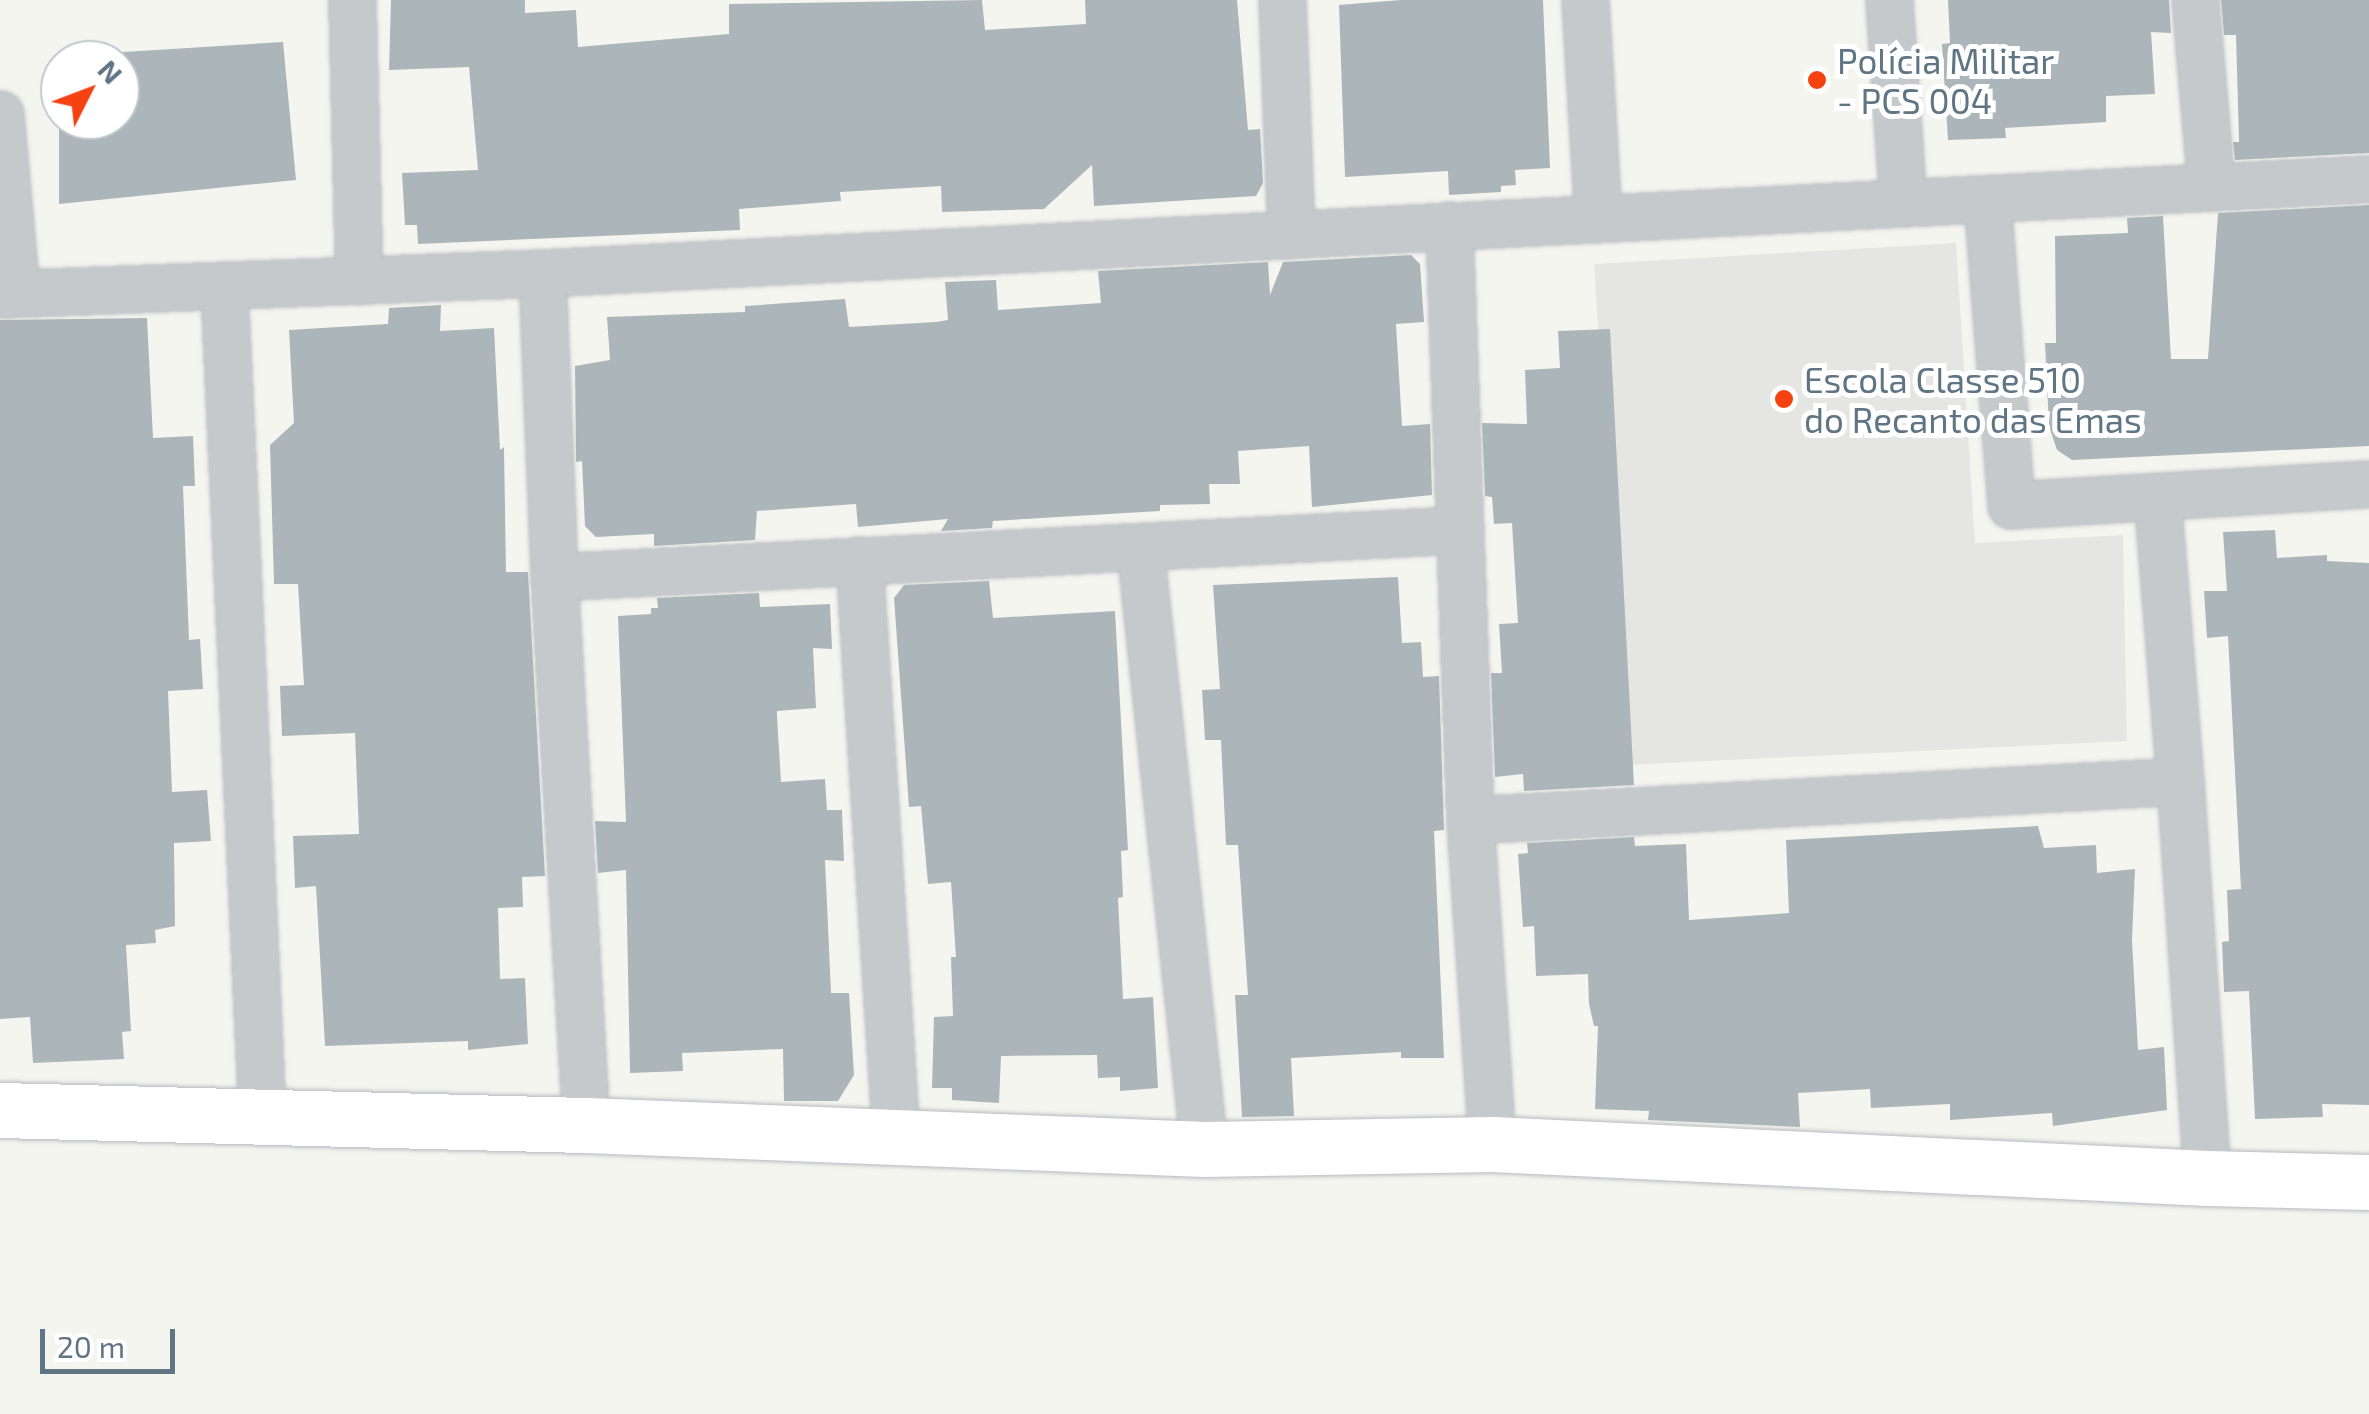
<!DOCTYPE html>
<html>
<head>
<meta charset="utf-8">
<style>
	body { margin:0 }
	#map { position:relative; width:2369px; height:1414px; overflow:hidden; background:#f5f5f0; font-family:"Exo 2",sans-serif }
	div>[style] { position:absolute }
	.built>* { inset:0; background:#e5e6e3 }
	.building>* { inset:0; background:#acb5b9 }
	.roads { filter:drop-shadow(0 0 2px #b5bbbf) drop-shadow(0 0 2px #b5bbbf) }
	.street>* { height:45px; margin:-22.5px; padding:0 22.5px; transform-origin:22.5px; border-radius:22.5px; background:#c6c9cc }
	.secondary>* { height:55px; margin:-27.5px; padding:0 27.5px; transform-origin:27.5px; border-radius:27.5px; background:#fff }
	.dots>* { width:28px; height:28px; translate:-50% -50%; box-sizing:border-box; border:5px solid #fff; border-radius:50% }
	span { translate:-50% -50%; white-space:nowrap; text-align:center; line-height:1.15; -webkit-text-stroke:10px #fff; paint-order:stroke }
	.poi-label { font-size:35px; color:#607584 }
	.left { translate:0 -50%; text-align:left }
	.north { position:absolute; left:40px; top:40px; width:100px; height:100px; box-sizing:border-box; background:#fff; border:2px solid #bfc8ce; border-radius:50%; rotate:48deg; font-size:28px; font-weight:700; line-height:40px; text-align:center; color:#607584 }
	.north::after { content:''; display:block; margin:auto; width:35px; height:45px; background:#f44210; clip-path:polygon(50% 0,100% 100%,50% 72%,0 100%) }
	.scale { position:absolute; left:40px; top:1329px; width:135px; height:45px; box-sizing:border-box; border:5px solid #607584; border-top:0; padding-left:12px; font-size:30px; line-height:35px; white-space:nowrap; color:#607584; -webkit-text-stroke:8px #fff; paint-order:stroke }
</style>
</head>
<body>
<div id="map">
	<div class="built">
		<div style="clip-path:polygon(1956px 243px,1975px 543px,2123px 535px,2127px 741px,1626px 765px,1594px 264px)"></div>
	</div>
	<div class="building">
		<div style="clip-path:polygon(391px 0,525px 0,525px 13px,576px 10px,578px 47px,729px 34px,729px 4px,982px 0,985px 30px,1086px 24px,1085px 0,1237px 0,1248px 130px,1260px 129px,1263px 183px,1256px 196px,1094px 206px,1092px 165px,1044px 209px,942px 212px,941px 186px,840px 192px,841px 201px,739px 209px,740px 230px,418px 244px,417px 225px,405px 225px,402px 173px,478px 170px,469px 67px,389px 70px)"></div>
		<div style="clip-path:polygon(1401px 0,1543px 0,1550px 168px,1515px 170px,1516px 185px,1501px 186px,1501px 192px,1449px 195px,1448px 171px,1345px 177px,1339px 5px)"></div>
		<div style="clip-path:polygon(1948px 0,2169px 0,2171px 33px,2151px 32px,2155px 94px,2106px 96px,2106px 122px,2005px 128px,2006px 138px,1948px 140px,1942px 44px,1950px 43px)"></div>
		<div style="clip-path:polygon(2221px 0,2369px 0,2369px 153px,2235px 160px,2233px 142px,2239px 142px,2236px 35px,2224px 35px)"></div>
		<div style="clip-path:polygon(evenodd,283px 42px,296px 180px,59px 204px,59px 56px,283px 42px,60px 60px,120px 60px,120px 120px,60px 120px,60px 60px)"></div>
		<div style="clip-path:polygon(2369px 205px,2369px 446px,2072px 460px,2057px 450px,2049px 426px,2045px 343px,2056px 343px,2055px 236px,2128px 233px,2127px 218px,2163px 216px,2171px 359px,2208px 359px,2218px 213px)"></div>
		<div style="clip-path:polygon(1411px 255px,1420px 264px,1424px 322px,1396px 324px,1402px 426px,1430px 424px,1432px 495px,1312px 507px,1309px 446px,1238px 451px,1240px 484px,1209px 484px,1210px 504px,1160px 505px,1160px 511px,993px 521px,992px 528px,941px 531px,948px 519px,858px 527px,856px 504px,757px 511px,755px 540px,654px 546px,654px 534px,596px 537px,585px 526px,582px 461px,576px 462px,575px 366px,610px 360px,607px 317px,745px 312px,745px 306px,845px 299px,849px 327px,936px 322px,948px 320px,945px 282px,996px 280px,998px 310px,1101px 303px,1098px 271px,1268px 262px,1270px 295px,1283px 262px)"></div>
		<div style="clip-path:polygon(441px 305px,440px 331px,494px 328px,500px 450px,504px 447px,506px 572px,528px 572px,545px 876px,522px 877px,523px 907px,498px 908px,500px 979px,525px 978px,528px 1044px,468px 1050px,468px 1041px,325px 1046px,316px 886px,295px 888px,293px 836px,359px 834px,355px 733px,282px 736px,280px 686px,304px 685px,298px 584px,274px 584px,270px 445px,294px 423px,289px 330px,388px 324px,389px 308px)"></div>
		<div style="clip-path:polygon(147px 318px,153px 438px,193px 436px,195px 486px,183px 486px,189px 640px,200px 639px,203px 689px,168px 691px,172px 792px,207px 790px,211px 841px,174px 843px,175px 926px,155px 930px,156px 943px,126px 945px,131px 1031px,122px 1032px,124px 1059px,33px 1063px,30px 1017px,0 1019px,0 320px)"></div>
		<div style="clip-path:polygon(1610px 329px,1634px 785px,1524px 791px,1523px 774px,1495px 777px,1491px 673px,1502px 673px,1499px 624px,1518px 623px,1512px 523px,1494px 524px,1492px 497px,1485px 496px,1482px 423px,1527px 424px,1525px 370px,1560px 368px,1558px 331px)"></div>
		<div style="clip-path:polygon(2275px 530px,2277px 558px,2327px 555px,2327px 561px,2369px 563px,2369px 1105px,2322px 1104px,2323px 1117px,2255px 1119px,2249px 991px,2224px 992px,2222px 942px,2229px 941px,2227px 890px,2241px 889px,2228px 636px,2207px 638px,2204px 591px,2227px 591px,2223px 532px)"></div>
		<div style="clip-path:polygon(1398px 577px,1402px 643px,1421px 642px,1423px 677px,1439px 676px,1444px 830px,1434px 831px,1444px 1058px,1401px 1058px,1401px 1052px,1291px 1058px,1294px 1116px,1242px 1117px,1235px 995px,1248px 995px,1238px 845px,1226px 845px,1221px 740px,1205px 740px,1202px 690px,1220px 689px,1213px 585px)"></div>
		<div style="clip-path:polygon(989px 581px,993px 618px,1115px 611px,1128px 850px,1121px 851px,1123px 897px,1118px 898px,1123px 999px,1153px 997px,1158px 1088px,1120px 1091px,1120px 1077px,1098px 1078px,1097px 1055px,1001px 1056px,999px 1103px,952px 1100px,952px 1088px,932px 1088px,934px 1017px,953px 1016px,951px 957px,956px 957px,951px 882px,928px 884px,921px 806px,909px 807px,894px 598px,904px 585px)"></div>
		<div style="clip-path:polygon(759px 593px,760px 607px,830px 604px,832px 649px,813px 648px,816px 708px,777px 711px,777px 717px,781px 782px,825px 779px,827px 810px,842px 810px,844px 861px,825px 860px,831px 993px,849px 993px,854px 1075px,838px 1101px,784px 1101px,783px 1049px,682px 1053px,683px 1071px,630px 1073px,626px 870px,598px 873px,595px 821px,626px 822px,618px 616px,651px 614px,651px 608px,658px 608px,657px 598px)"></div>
		<div style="clip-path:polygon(2038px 826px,2044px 848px,2096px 845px,2097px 873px,2135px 869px,2132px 940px,2138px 1050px,2164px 1047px,2167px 1110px,2053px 1126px,2052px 1113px,1950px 1120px,1950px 1104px,1871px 1108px,1870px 1089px,1798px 1093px,1800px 1127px,1648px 1120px,1649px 1111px,1595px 1109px,1598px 1026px,1594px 1026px,1589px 1004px,1588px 974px,1536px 976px,1534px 926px,1523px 927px,1518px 854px,1528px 853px,1527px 843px,1634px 837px,1635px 846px,1686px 844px,1689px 920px,1789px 913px,1786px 840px)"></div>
	</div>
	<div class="roads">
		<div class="street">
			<div style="left:352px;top:0;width:281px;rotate:88.6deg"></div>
			<div style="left:1282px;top:0;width:235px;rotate:87.8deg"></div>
			<div style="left:1585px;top:0;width:218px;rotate:86.6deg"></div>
			<div style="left:1889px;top:0;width:203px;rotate:86.1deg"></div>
			<div style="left:2195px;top:0;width:188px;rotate:85.1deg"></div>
			<div style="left:0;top:114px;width:180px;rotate:84.9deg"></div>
			<div style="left:1987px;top:199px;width:307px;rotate:85.5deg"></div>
			<div style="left:2011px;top:505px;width:359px;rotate:-3.4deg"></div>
			<div style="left:1449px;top:225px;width:595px;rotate:87.98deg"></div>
			<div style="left:1470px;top:820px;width:325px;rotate:86.1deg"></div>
			<div style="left:542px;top:273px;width:304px;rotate:87.7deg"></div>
			<div style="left:554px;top:577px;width:549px;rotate:86.66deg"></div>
			<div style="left:224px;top:287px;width:829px;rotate:87.37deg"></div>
			<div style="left:0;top:294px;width:542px;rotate:-2.22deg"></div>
			<div style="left:542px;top:273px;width:1829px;rotate:-2.95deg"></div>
			<div style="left:1140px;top:547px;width:605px;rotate:83.93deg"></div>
			<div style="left:859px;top:560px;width:579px;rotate:86.34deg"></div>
			<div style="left:554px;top:577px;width:905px;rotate:-2.98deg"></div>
			<div style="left:2180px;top:781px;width:398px;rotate:86.1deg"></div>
			<div style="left:1470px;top:820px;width:711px;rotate:-3.14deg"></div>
			<div style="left:2180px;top:781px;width:285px;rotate:-94.6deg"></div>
		</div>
		<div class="secondary">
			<div style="left:0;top:1110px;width:586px;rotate:1.47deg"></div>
			<div style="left:586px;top:1125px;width:618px;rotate:2.22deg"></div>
			<div style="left:1204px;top:1149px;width:288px;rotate:-1deg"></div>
			<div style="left:1492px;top:1144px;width:716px;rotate:2.72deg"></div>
			<div style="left:2207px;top:1178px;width:162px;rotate:1.4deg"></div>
		</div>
	</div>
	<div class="dots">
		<div style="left:1817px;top:80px;background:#f44210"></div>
		<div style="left:1784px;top:399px;background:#f44210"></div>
	</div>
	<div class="poi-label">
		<span class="left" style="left:1837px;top:80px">Polícia Militar<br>- PCS 004</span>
		<span class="left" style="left:1804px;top:399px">Escola Classe 510<br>do Recanto das Emas</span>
	</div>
	<div class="north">N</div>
	<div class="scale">20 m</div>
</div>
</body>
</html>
